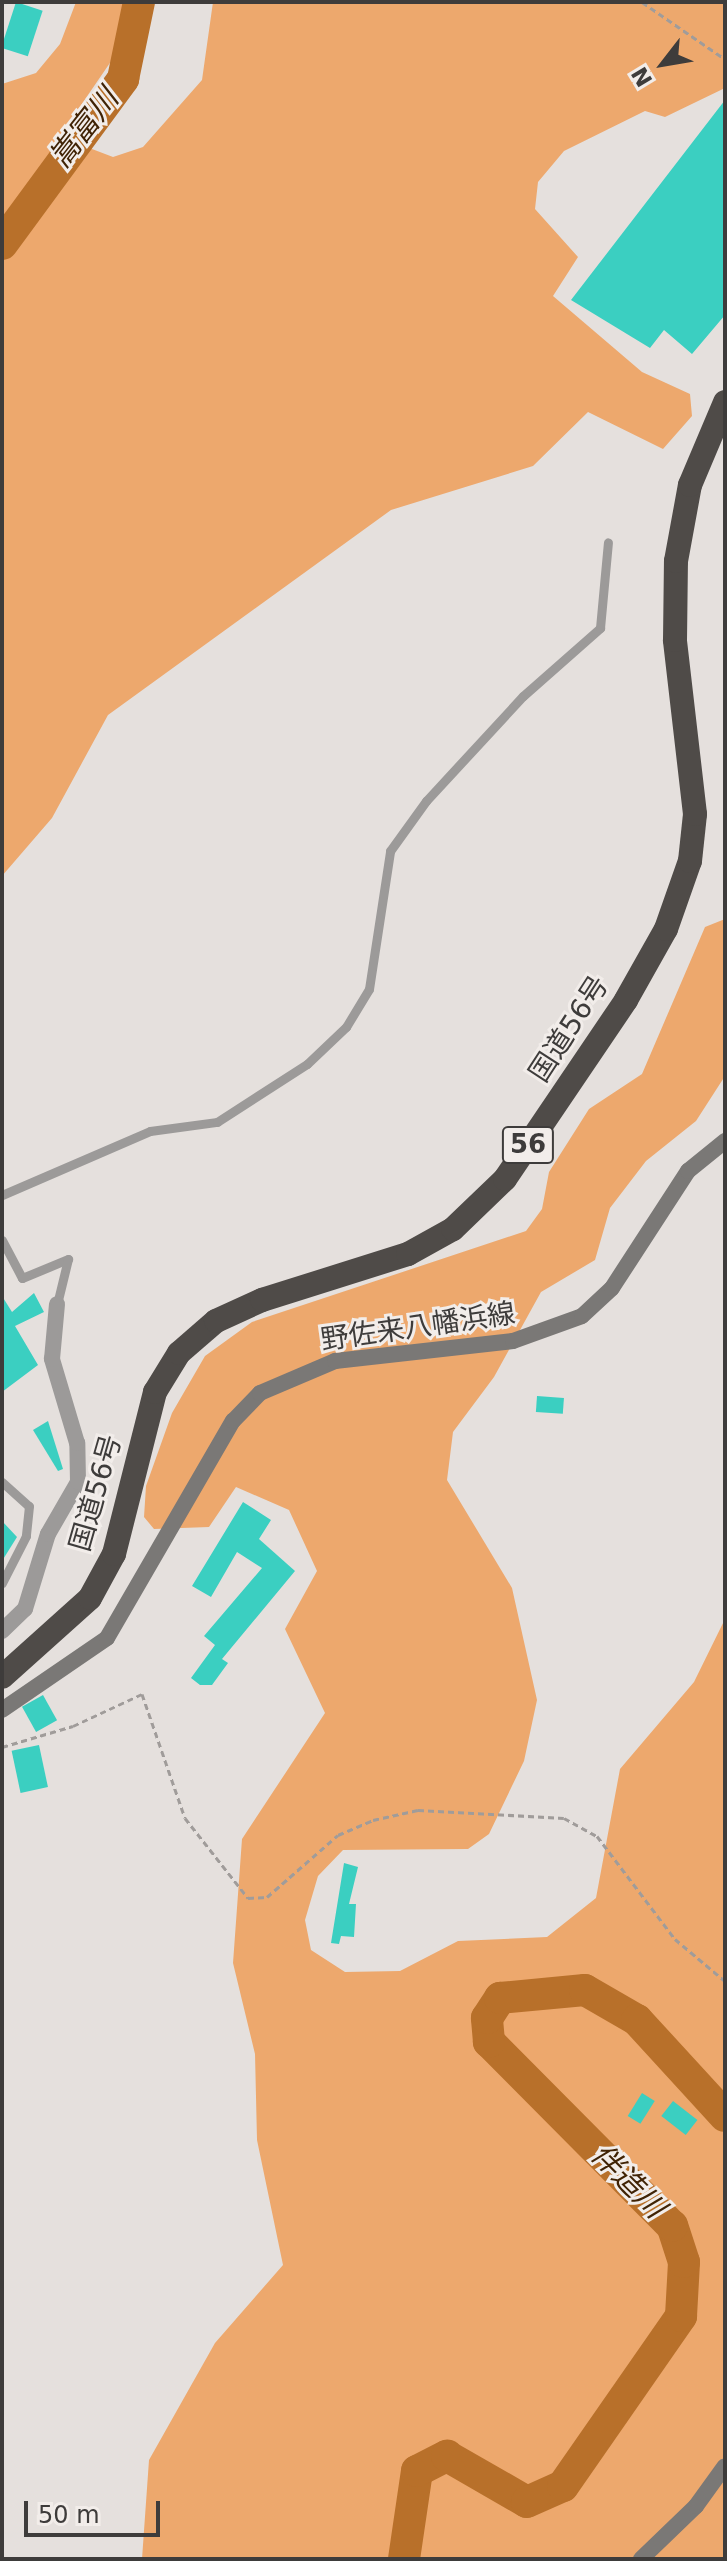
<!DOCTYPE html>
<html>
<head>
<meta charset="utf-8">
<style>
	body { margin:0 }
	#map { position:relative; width:727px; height:2561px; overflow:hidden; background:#e5e0dd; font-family:"DejaVu Sans","Noto Sans JP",sans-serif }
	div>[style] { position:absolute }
	.green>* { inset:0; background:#eda86d }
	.river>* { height:32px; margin:-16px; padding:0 16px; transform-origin:16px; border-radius:16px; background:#b8702a }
	.building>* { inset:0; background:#3bcfc1; transform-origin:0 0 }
	.path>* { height:3px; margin-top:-1.5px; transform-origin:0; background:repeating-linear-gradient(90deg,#a09c9a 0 6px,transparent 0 10px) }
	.lane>* { height:9px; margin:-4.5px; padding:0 4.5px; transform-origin:4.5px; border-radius:4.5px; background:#9c9a99 }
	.street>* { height:16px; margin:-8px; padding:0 8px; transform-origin:8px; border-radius:8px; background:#9c9a99 }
	.secondary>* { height:16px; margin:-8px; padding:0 8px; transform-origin:8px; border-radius:8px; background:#7a7876 }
	.highway>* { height:24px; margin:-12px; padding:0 12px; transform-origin:12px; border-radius:12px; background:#4f4b48 }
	span { translate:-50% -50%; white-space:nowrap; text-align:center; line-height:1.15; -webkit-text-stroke:6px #f2edea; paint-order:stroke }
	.shield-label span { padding:2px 6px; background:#f2edea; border:2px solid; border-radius:6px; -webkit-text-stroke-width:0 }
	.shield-label { font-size:26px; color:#3e3c3b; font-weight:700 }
	.street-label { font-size:28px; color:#3e3c3b }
	.water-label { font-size:30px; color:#402305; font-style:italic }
	.frame { position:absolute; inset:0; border:4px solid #3e3c3b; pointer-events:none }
	.north { position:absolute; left:623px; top:24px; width:80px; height:80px; -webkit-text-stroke:6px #f2edea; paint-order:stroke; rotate:239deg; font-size:22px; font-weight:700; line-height:32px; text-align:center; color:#3e3c3b }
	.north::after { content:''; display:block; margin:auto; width:28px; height:36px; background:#3e3c3b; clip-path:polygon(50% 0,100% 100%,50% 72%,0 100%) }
	.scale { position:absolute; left:24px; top:2501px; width:136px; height:36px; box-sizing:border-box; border:4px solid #3e3c3b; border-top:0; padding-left:10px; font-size:24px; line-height:28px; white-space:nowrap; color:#3e3c3b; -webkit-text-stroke:6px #f2edea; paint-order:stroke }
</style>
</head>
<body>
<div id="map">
	<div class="green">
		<div style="clip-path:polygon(76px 2px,124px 3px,114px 57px,77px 111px,92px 149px,113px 157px,143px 147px,202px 80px,213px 2px,725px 2px,725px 88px,665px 117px,645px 111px,564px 151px,538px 182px,535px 209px,578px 257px,553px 296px,642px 372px,690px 394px,692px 416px,663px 449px,588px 412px,533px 466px,391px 510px,108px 715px,52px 818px,2px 876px,2px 84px,36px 73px,60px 44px)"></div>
		<div style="clip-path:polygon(725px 919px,725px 1076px,696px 1121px,646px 1161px,610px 1208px,595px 1260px,541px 1292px,494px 1377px,453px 1432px,447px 1480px,512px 1588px,537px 1700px,524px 1761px,489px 1834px,468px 1849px,343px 1850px,318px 1876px,305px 1920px,311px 1950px,345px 1972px,400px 1971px,458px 1941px,547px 1937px,596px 1898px,620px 1769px,694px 1682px,725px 1619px,725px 2559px,142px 2559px,149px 2460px,215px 2343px,283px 2265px,257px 2140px,255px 2054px,233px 1963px,242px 1839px,325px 1713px,285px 1629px,317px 1571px,289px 1510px,236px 1487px,209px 1527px,154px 1529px,144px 1517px,146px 1486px,172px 1413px,205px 1356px,252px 1322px,526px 1231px,542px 1209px,549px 1172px,589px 1109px,642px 1074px,705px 927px)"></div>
	</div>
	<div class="river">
		<div style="left:2px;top:244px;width:205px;rotate:-53.7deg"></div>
		<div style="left:123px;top:79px;width:79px;rotate:-78.3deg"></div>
		<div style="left:404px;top:2559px;width:89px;rotate:-81.6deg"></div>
		<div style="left:417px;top:2471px;width:34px;rotate:-27deg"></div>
		<div style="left:447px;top:2456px;width:92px;rotate:29.9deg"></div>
		<div style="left:527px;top:2502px;width:39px;rotate:-24deg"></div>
		<div style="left:563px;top:2486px;width:207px;rotate:-55.2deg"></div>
		<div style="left:681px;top:2316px;width:54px;rotate:-86.8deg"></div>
		<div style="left:684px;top:2262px;width:38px;rotate:-108deg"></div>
		<div style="left:672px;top:2226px;width:260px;rotate:-134.8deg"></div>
		<div style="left:489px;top:2042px;width:24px;rotate:-95deg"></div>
		<div style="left:487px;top:2018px;width:24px;rotate:-57deg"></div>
		<div style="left:500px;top:1998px;width:85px;rotate:-5.4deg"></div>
		<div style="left:585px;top:1990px;width:60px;rotate:30deg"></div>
		<div style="left:637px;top:2020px;width:130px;rotate:47.5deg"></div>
	</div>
	<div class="building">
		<div style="left:16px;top:2px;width:28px;height:48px;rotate:18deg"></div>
		<div style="clip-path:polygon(725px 100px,725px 315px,692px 354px,664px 330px,650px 348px,571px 300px)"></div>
		<div style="clip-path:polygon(34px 1293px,44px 1312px,15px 1326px,38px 1365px,2px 1392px,2px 1296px,12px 1312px)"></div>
		<div style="left:537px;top:1396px;width:27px;height:16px;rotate:4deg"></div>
		<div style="clip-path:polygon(48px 1421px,63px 1469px,58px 1471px,33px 1430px)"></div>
		<div style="clip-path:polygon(243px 1502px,271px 1520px,259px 1539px,295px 1571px,222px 1659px,228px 1663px,212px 1685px,200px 1685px,191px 1678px,215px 1645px,204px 1636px,262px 1568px,237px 1552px,211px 1597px,192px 1586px)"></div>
		<div style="clip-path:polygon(2px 1521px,17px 1537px,2px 1561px)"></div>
		<div style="left:43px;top:1695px;width:29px;height:24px;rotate:61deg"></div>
		<div style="left:39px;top:1745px;width:43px;height:28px;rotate:78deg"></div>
		<div style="clip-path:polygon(344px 1863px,358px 1867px,349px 1904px,356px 1904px,354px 1937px,341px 1936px,339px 1944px,331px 1943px)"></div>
		<div style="left:642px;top:2093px;width:15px;height:27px;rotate:32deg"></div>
		<div style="left:673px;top:2101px;width:31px;height:19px;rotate:38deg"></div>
	</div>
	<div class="path">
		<div style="left:642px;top:2px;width:101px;rotate:34.5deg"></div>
		<div style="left:2px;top:1747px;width:74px;rotate:-16.5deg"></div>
		<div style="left:73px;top:1726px;width:76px;rotate:-24.9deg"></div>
		<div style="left:142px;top:1694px;width:131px;rotate:70.9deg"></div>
		<div style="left:185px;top:1818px;width:102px;rotate:51.8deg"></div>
		<div style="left:248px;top:1898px;width:19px;rotate:-3deg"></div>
		<div style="left:267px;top:1897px;width:94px;rotate:-41.1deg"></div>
		<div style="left:338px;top:1835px;width:38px;rotate:-23deg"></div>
		<div style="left:373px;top:1820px;width:46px;rotate:-12.5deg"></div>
		<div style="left:418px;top:1810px;width:146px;rotate:3.1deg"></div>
		<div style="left:564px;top:1818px;width:38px;rotate:29deg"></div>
		<div style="left:597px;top:1836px;width:129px;rotate:52.9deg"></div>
		<div style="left:675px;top:1939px;width:65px;rotate:40deg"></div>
	</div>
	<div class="lane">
		<div style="left:2px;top:1195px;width:161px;rotate:-23.4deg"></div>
		<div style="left:150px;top:1131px;width:68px;rotate:-7.7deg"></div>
		<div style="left:217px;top:1122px;width:107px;rotate:-32.8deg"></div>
		<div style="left:307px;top:1064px;width:54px;rotate:-43.5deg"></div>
		<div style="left:346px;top:1027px;width:44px;rotate:-58.8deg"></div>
		<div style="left:369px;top:989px;width:140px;rotate:-81.3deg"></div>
		<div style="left:390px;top:851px;width:62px;rotate:-54.2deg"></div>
		<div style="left:426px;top:801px;width:143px;rotate:-47.3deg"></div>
		<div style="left:523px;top:696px;width:103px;rotate:-41.4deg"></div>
		<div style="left:600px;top:628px;width:86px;rotate:-84.7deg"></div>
		<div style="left:2px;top:1240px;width:43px;rotate:62.2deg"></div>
		<div style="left:22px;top:1278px;width:50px;rotate:-22.4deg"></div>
		<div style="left:68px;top:1259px;width:46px;rotate:103.7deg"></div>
		<div style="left:2px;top:1482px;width:36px;rotate:42deg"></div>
		<div style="left:29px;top:1506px;width:30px;rotate:96deg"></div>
		<div style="left:26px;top:1536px;width:53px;rotate:117.1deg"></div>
	</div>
	<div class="street">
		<div style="left:2px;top:1631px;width:32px;rotate:-44deg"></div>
		<div style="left:25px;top:1609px;width:78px;rotate:-73deg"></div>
		<div style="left:48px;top:1534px;width:60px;rotate:-60deg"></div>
		<div style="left:78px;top:1482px;width:39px;rotate:-91deg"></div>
		<div style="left:77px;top:1443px;width:88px;rotate:-106.6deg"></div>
		<div style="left:52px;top:1359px;width:55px;rotate:-84.8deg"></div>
	</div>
	<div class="secondary">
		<div style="left:2px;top:1710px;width:127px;rotate:-34.4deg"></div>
		<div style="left:107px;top:1638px;width:251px;rotate:-59.9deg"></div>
		<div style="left:233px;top:1421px;width:39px;rotate:-46deg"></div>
		<div style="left:260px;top:1393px;width:82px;rotate:-23.1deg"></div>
		<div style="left:335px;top:1361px;width:179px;rotate:-6.4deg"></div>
		<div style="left:513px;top:1341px;width:73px;rotate:-19.9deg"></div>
		<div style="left:582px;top:1316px;width:41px;rotate:-43deg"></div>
		<div style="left:612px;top:1288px;width:140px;rotate:-57deg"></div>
		<div style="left:688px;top:1171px;width:48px;rotate:-39deg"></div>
		<div style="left:641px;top:2559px;width:76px;rotate:-43.9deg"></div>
		<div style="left:696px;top:2506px;width:49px;rotate:-54.1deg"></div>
	</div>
	<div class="highway">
		<div style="left:2px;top:1677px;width:118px;rotate:-41.9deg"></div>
		<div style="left:90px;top:1598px;width:50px;rotate:-61.4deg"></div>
		<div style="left:114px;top:1554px;width:167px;rotate:-75.8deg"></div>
		<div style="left:155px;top:1392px;width:46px;rotate:-58.4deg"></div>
		<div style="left:179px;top:1353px;width:49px;rotate:-40.9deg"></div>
		<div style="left:216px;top:1321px;width:51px;rotate:-24.5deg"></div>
		<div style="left:262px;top:1300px;width:153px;rotate:-17.5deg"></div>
		<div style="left:408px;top:1254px;width:51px;rotate:-29.1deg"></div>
		<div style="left:453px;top:1229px;width:72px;rotate:-43.9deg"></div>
		<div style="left:505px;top:1179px;width:216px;rotate:-55.9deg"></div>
		<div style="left:626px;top:1000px;width:81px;rotate:-60.6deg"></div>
		<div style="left:666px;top:929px;width:72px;rotate:-70.6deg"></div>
		<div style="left:690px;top:861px;width:47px;rotate:-83.9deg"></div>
		<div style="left:695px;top:814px;width:175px;rotate:-96.6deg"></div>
		<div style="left:675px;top:640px;width:79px;rotate:-89.3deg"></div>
		<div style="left:676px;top:561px;width:77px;rotate:-79.6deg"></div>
		<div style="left:690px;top:485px;width:90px;rotate:-67.1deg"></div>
	</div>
	<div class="shield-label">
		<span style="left:528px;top:1145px">56</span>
	</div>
	<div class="street-label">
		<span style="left:569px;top:1029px;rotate:-57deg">国道56号</span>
		<span style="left:418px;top:1327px;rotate:-8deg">野佐来八幡浜線</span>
		<span style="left:96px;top:1493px;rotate:-74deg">国道56号</span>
	</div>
	<div class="water-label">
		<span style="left:84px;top:128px;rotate:-52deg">嵩富川</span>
		<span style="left:628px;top:2181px;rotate:45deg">伴造川</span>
	</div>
	<div class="frame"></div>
	<div class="north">N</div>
	<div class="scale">50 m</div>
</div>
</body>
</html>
